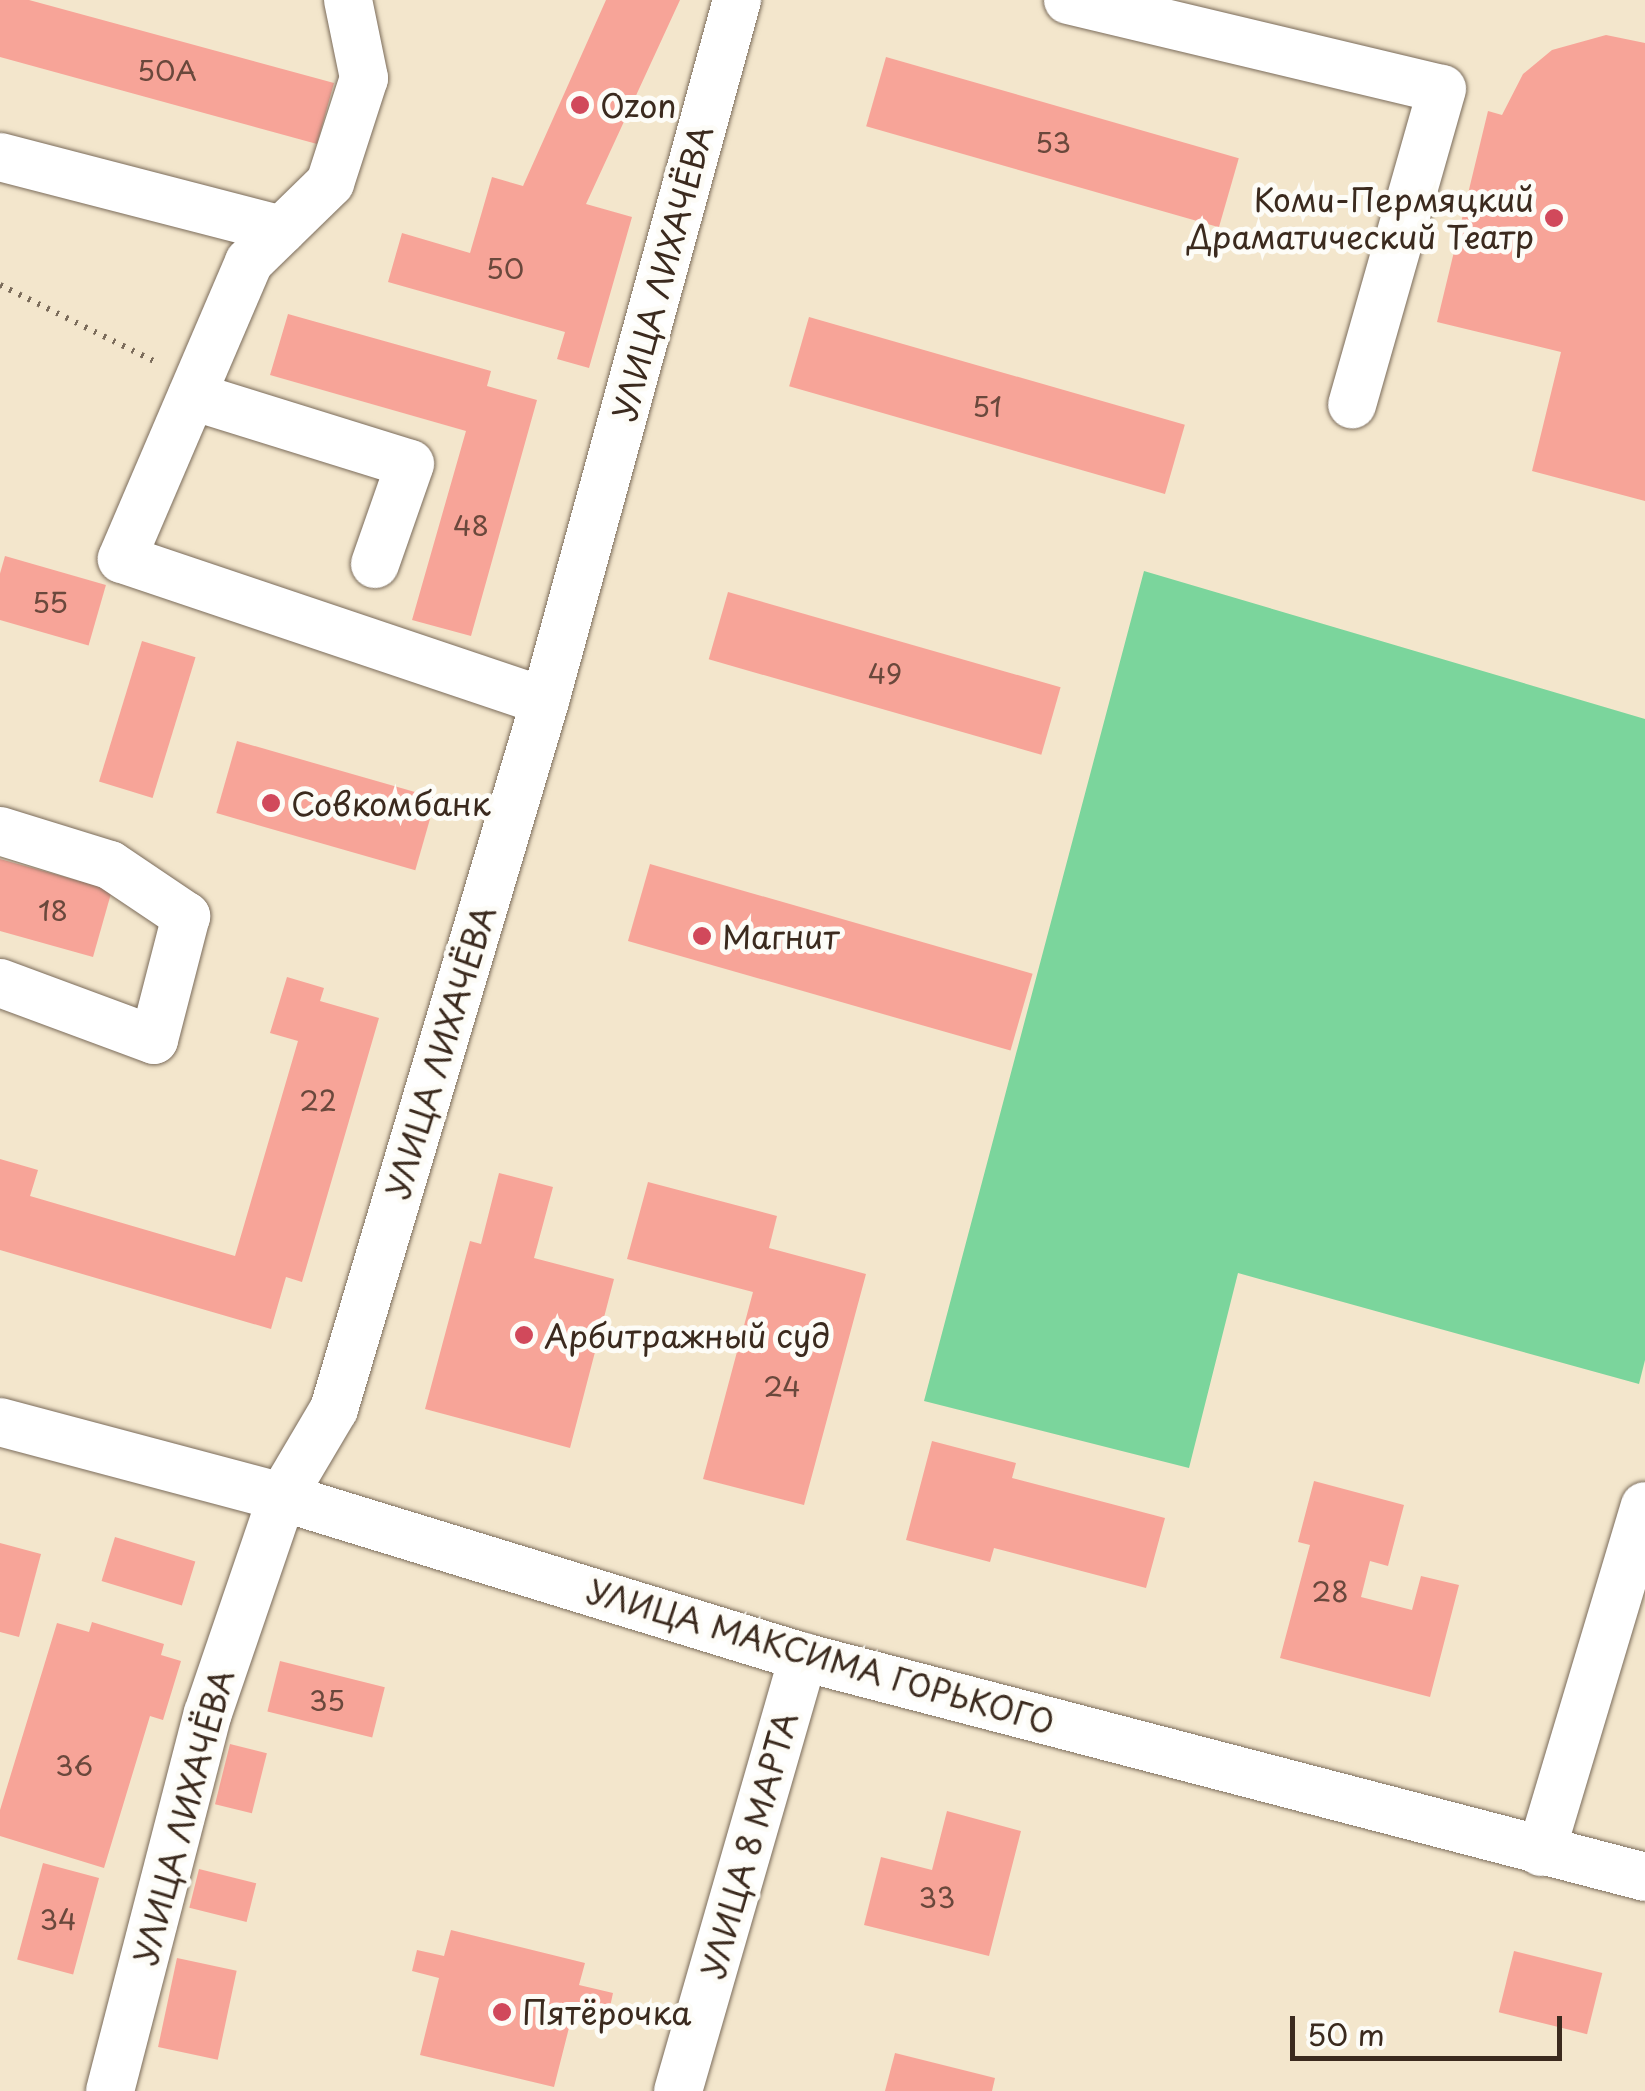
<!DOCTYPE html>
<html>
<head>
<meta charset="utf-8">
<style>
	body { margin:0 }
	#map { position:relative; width:1645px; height:2091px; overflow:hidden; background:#f3e6cc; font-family:"Playpen Sans",sans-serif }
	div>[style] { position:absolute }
	.green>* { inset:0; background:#7bd59c }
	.building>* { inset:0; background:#f7a498; transform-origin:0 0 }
	.path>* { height:6px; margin-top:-3px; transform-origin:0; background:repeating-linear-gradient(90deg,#7b6c5b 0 2.5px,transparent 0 10.5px) }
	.roads { filter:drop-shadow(0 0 2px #7b6c5b) drop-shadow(0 0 2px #7b6c5b) }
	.minor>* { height:48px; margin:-24px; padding:0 24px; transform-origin:24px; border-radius:24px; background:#fff }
	.dots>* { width:28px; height:28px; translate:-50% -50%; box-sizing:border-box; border:5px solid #fdfcf7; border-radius:50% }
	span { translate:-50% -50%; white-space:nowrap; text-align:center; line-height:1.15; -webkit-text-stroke:10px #fdfcf7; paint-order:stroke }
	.number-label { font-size:28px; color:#6a483c }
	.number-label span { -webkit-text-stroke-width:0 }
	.poi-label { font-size:32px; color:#3b2a1e }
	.left { translate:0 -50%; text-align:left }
	.right { translate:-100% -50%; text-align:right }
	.street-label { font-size:32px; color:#3b2a1e }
	.scale { position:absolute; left:1290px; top:2016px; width:272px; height:45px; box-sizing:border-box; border:5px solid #3b2a1e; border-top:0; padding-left:12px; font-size:30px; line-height:35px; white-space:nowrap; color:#3b2a1e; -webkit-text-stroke:8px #fdfcf7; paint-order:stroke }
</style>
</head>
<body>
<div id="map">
	<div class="green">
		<div style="clip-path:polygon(1144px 571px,1645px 719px,1645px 1360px,1639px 1384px,1238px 1273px,1189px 1468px,924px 1401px)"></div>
	</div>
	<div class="building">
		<div style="clip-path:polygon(0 0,29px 0,334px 83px,317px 144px,0 57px)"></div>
		<div style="clip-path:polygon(606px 0,680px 0,586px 204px,632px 217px,589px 368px,557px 359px,565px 332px,388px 282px,402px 233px,470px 253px,492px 177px,523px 186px)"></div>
		<div style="clip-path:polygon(1606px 35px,1645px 43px,1645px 501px,1532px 471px,1561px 352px,1437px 322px,1488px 111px,1502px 115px,1523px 74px,1552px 50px)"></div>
		<div style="left:886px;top:57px;width:367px;height:72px;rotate:16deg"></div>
		<div style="clip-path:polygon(288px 314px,491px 371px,487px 386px,537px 400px,471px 636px,412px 620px,466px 431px,270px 375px)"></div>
		<div style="left:809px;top:317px;width:391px;height:72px;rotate:16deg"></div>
		<div style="left:5px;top:556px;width:105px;height:63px;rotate:16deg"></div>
		<div style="left:728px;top:592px;width:346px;height:70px;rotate:16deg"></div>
		<div style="left:142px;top:641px;width:56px;height:147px;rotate:17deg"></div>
		<div style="left:237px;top:741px;width:207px;height:75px;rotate:16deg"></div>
		<div style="clip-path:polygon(0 859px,112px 890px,93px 957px,0 931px)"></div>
		<div style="left:650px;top:864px;width:398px;height:80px;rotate:16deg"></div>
		<div style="clip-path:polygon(287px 977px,324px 988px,320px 1001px,379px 1018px,302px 1282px,286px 1277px,271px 1329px,0 1250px,0 1159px,38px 1170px,30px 1196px,235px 1256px,298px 1041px,270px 1033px)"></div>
		<div style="clip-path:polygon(499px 1173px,553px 1187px,534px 1258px,614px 1279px,570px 1448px,425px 1409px,470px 1241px,481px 1244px)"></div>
		<div style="clip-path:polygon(648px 1182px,777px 1216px,769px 1248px,866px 1274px,804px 1505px,703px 1479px,753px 1292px,627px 1259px)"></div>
		<div style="clip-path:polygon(932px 1441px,1016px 1463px,1012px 1478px,1165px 1518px,1146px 1588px,994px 1548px,990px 1562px,906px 1540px)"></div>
		<div style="clip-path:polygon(1314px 1481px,1404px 1505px,1388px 1566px,1370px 1561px,1361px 1597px,1412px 1610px,1421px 1576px,1459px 1585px,1430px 1697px,1280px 1658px,1310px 1545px,1298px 1542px)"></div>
		<div style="left:115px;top:1537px;width:84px;height:46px;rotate:17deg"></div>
		<div style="clip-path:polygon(0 1543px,41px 1554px,19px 1637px,0 1632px)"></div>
		<div style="clip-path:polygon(92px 1622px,164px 1644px,161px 1655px,181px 1661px,163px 1720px,150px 1716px,104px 1868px,0 1836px,0 1810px,57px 1623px,89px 1632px)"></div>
		<div style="left:280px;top:1661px;width:108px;height:52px;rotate:14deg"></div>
		<div style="left:230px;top:1744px;width:38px;height:62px;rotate:14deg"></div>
		<div style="clip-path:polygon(947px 1811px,1021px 1831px,989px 1956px,864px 1925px,881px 1857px,932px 1870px)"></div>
		<div style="left:43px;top:1863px;width:58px;height:100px;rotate:15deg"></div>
		<div style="left:199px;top:1869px;width:59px;height:40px;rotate:14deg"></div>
		<div style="clip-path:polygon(451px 1930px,585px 1963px,579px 1985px,613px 1993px,608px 2016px,574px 2008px,554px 2087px,420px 2055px,439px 1978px,412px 1971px,417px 1950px,444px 1956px)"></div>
		<div style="left:1514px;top:1951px;width:91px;height:63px;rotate:14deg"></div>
		<div style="left:177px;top:1958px;width:61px;height:91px;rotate:12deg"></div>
		<div style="clip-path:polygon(895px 2053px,995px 2078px,992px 2091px,885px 2091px)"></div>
	</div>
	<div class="path">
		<div style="left:0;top:285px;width:178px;rotate:26.3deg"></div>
	</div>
	<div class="roads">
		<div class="minor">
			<div style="left:348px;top:0;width:80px;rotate:78.4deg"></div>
			<div style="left:364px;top:78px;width:110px;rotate:107.9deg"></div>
			<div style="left:330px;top:183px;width:113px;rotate:135.7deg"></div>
			<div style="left:249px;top:262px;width:323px;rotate:113.2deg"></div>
			<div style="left:122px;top:559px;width:446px;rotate:18.6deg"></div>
			<div style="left:1068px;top:0;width:384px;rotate:13.4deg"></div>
			<div style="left:1442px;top:89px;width:328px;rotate:105.9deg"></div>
			<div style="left:0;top:157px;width:291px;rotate:14.5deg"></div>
			<div style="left:192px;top:396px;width:228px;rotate:17.3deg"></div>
			<div style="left:410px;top:464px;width:106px;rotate:109.3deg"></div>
			<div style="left:0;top:831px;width:115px;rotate:17.2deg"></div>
			<div style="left:110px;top:865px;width:92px;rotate:33.9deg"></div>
			<div style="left:186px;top:916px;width:128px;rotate:104.5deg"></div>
			<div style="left:154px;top:1040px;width:164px;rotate:-159.7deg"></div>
			<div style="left:0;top:1422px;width:292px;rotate:14.9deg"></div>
			<div style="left:282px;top:1497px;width:545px;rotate:17.07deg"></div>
			<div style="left:803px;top:1657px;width:870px;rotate:14.64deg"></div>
			<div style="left:1541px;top:1852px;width:361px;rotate:-73.3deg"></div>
			<div style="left:110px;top:2091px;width:390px;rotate:-75.5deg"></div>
			<div style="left:208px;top:1713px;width:228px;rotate:-71.1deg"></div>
			<div style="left:282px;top:1497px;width:102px;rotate:-59.4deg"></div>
			<div style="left:334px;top:1409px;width:739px;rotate:-73.4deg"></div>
			<div style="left:545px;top:701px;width:727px;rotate:-74.68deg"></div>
			<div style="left:678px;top:2091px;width:452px;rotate:-73.9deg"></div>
		</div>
	</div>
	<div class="dots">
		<div style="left:580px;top:105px;background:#d1495b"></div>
		<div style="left:1554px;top:218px;background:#d1495b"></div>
		<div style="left:271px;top:803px;background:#d1495b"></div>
		<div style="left:702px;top:936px;background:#d1495b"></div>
		<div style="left:524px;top:1335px;background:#d1495b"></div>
		<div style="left:502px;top:2012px;background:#d1495b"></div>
	</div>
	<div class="number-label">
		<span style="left:167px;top:70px">50А</span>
		<span style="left:1053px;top:142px">53</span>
		<span style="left:505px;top:268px">50</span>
		<span style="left:987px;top:406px">51</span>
		<span style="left:471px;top:525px">48</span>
		<span style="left:50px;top:602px">55</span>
		<span style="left:885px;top:673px">49</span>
		<span style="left:53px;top:910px">18</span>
		<span style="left:318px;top:1100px">22</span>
		<span style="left:782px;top:1386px">24</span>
		<span style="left:1330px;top:1591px">28</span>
		<span style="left:327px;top:1700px">35</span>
		<span style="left:74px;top:1765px">36</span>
		<span style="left:937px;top:1897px">33</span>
		<span style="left:58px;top:1919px">34</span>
	</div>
	<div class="poi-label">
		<span class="left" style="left:600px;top:105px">Ozon</span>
		<span class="right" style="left:1534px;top:218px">Коми-Пермяцкий<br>Драматический Театр</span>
		<span class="left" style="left:291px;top:803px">Совкомбанк</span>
		<span class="left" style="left:722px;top:936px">Магнит</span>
		<span class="left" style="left:544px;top:1335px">Арбитражный суд</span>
		<span class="left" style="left:522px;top:2012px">Пятёрочка</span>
	</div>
	<div class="street-label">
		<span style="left:662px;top:273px;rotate:-75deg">УЛИЦА ЛИХАЧЁВА</span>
		<span style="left:440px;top:1052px;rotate:-73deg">УЛИЦА ЛИХАЧЁВА</span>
		<span style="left:821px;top:1656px;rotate:16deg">УЛИЦА МАКСИМА ГОРЬКОГО</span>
		<span style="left:183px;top:1817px;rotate:-75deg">УЛИЦА ЛИХАЧЁВА</span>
		<span style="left:749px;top:1845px;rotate:-74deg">УЛИЦА 8 МАРТА</span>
	</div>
	<div class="scale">50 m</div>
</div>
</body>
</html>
